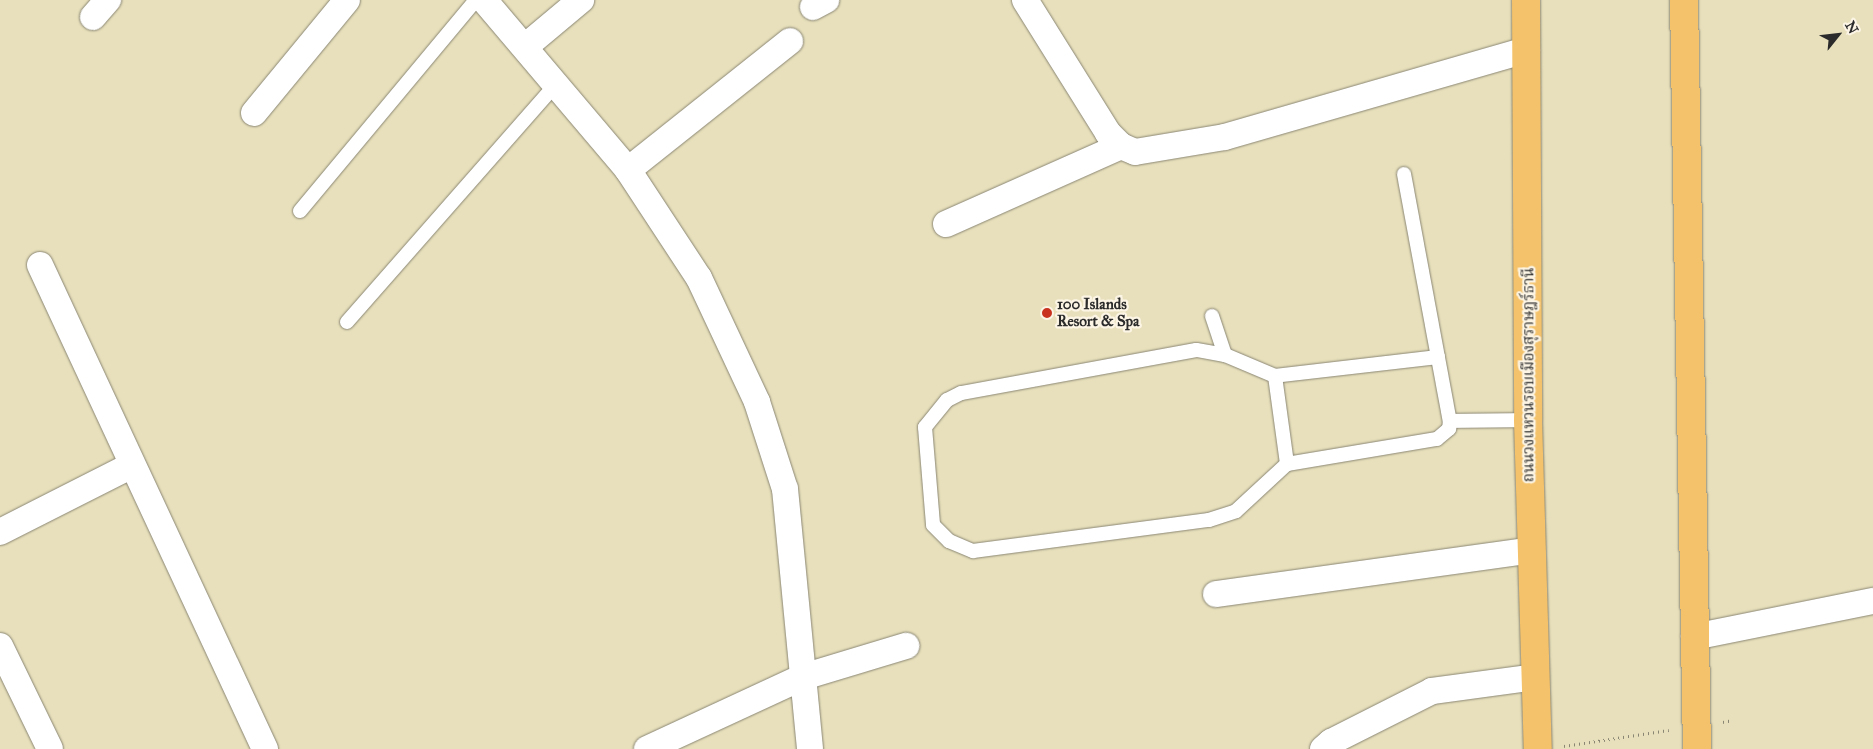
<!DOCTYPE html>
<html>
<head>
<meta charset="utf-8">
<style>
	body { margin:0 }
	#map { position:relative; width:1873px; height:749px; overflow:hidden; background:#e8e0bc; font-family:"IM FELL Great Primer","Noto Serif Thai",serif }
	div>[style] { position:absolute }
	.path>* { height:3px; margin-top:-1.5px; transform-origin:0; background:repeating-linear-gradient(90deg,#8a8674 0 1px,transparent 0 5px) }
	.roads { filter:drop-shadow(0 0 1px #8a8674) drop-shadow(0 0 1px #8a8674) }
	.lane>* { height:14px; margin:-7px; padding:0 7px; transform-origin:7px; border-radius:7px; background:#fff }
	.street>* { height:26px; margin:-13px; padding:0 13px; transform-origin:13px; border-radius:13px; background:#fff }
	.highway>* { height:28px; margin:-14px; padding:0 14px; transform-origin:14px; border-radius:14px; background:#f4c26a }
	.dots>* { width:14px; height:14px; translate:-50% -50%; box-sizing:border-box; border:2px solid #fcf5e5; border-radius:50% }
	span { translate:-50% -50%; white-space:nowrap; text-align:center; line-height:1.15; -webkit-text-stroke:4.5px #fcf5e5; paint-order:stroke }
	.poi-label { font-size:15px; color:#2b2b2b; font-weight:700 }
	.left { translate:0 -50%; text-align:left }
	.street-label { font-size:15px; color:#2b2b2b }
	.north { position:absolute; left:1813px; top:10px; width:50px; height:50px; -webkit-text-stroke:4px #fcf5e5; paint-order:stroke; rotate:61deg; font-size:14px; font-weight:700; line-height:20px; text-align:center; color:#2b2b2b }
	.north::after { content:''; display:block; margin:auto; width:18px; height:22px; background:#2b2b2b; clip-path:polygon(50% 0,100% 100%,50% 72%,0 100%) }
</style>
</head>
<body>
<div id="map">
	<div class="path">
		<div style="left:1723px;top:722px;width:10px;rotate:-11deg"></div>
		<div style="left:1564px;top:746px;width:106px;rotate:-8.7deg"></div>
	</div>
	<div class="roads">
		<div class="lane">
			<div style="left:1404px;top:174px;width:251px;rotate:79.5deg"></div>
			<div style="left:1450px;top:421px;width:78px;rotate:-0.7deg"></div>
			<div style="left:300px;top:211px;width:275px;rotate:-50.2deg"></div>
			<div style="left:1212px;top:316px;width:41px;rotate:71.6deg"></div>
			<div style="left:347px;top:322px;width:317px;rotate:-48.7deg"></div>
			<div style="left:1438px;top:357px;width:164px;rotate:173.4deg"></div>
			<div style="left:1275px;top:376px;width:54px;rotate:-157.2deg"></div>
			<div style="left:1225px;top:355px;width:29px;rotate:-170deg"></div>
			<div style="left:1196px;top:350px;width:239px;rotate:169.6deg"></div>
			<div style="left:961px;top:393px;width:16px;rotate:153deg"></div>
			<div style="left:947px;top:400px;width:35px;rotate:129deg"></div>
			<div style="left:925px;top:427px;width:98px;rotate:85.3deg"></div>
			<div style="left:933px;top:525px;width:23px;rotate:45deg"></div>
			<div style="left:949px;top:541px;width:26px;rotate:23deg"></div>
			<div style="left:973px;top:551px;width:238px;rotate:-7.5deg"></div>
			<div style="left:1209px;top:520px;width:28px;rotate:-18deg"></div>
			<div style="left:1236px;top:511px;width:69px;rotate:-42.7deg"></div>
			<div style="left:1287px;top:464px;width:152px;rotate:-9.5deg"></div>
			<div style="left:1437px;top:439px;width:16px;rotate:-40deg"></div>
			<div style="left:1449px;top:429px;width:8px;rotate:-83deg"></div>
			<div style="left:1275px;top:376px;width:89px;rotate:82.2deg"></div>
		</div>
		<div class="street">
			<div style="left:484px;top:0;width:223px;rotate:49.7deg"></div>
			<div style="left:628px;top:170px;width:129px;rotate:56.7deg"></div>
			<div style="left:699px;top:278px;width:137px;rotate:64.9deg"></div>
			<div style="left:757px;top:402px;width:91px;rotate:72.2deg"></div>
			<div style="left:785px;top:489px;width:261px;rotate:84.5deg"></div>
			<div style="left:1025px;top:0;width:157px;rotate:58deg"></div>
			<div style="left:1108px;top:133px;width:18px;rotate:45deg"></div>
			<div style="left:1121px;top:146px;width:15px;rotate:23deg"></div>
			<div style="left:1135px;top:152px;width:91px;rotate:-9.5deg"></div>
			<div style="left:1225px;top:137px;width:314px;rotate:-16.1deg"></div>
			<div style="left:813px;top:7px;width:15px;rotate:-28deg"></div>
			<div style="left:93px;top:17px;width:23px;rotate:-49deg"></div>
			<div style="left:526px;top:46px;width:72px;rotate:-39.9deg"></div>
			<div style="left:254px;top:113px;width:146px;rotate:-50.5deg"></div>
			<div style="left:628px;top:170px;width:207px;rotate:-38.5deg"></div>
			<div style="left:946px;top:224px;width:192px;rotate:-24deg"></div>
			<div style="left:40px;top:265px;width:534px;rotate:65.07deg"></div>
			<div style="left:0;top:532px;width:148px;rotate:-26.9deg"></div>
			<div style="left:1216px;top:594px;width:319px;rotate:-7.9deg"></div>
			<div style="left:1694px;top:637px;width:183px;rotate:-11.4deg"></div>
			<div style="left:0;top:646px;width:114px;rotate:64.1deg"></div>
			<div style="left:647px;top:749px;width:172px;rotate:-24.8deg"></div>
			<div style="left:803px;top:677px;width:108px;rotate:-16.8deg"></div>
			<div style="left:1323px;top:749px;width:11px;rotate:-41deg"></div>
			<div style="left:1331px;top:742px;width:113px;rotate:-26.8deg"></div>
			<div style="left:1432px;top:691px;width:104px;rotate:-7.7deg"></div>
		</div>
		<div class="highway">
			<div style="left:1526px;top:0;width:420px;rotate:89.7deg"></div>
			<div style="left:1528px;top:420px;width:329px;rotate:88.3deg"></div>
			<div style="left:1684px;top:0;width:749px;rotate:89.01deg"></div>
		</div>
	</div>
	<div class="dots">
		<div style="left:1047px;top:313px;background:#c8321e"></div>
	</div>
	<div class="poi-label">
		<span class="left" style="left:1057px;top:313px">100 Islands<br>Resort &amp; Spa</span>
	</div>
	<div class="street-label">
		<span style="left:1529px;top:375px;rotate:-90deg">ถนนวงแหวนรอบเมืองสุราษฎร์ธานี</span>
	</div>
	<div class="north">N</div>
</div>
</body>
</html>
